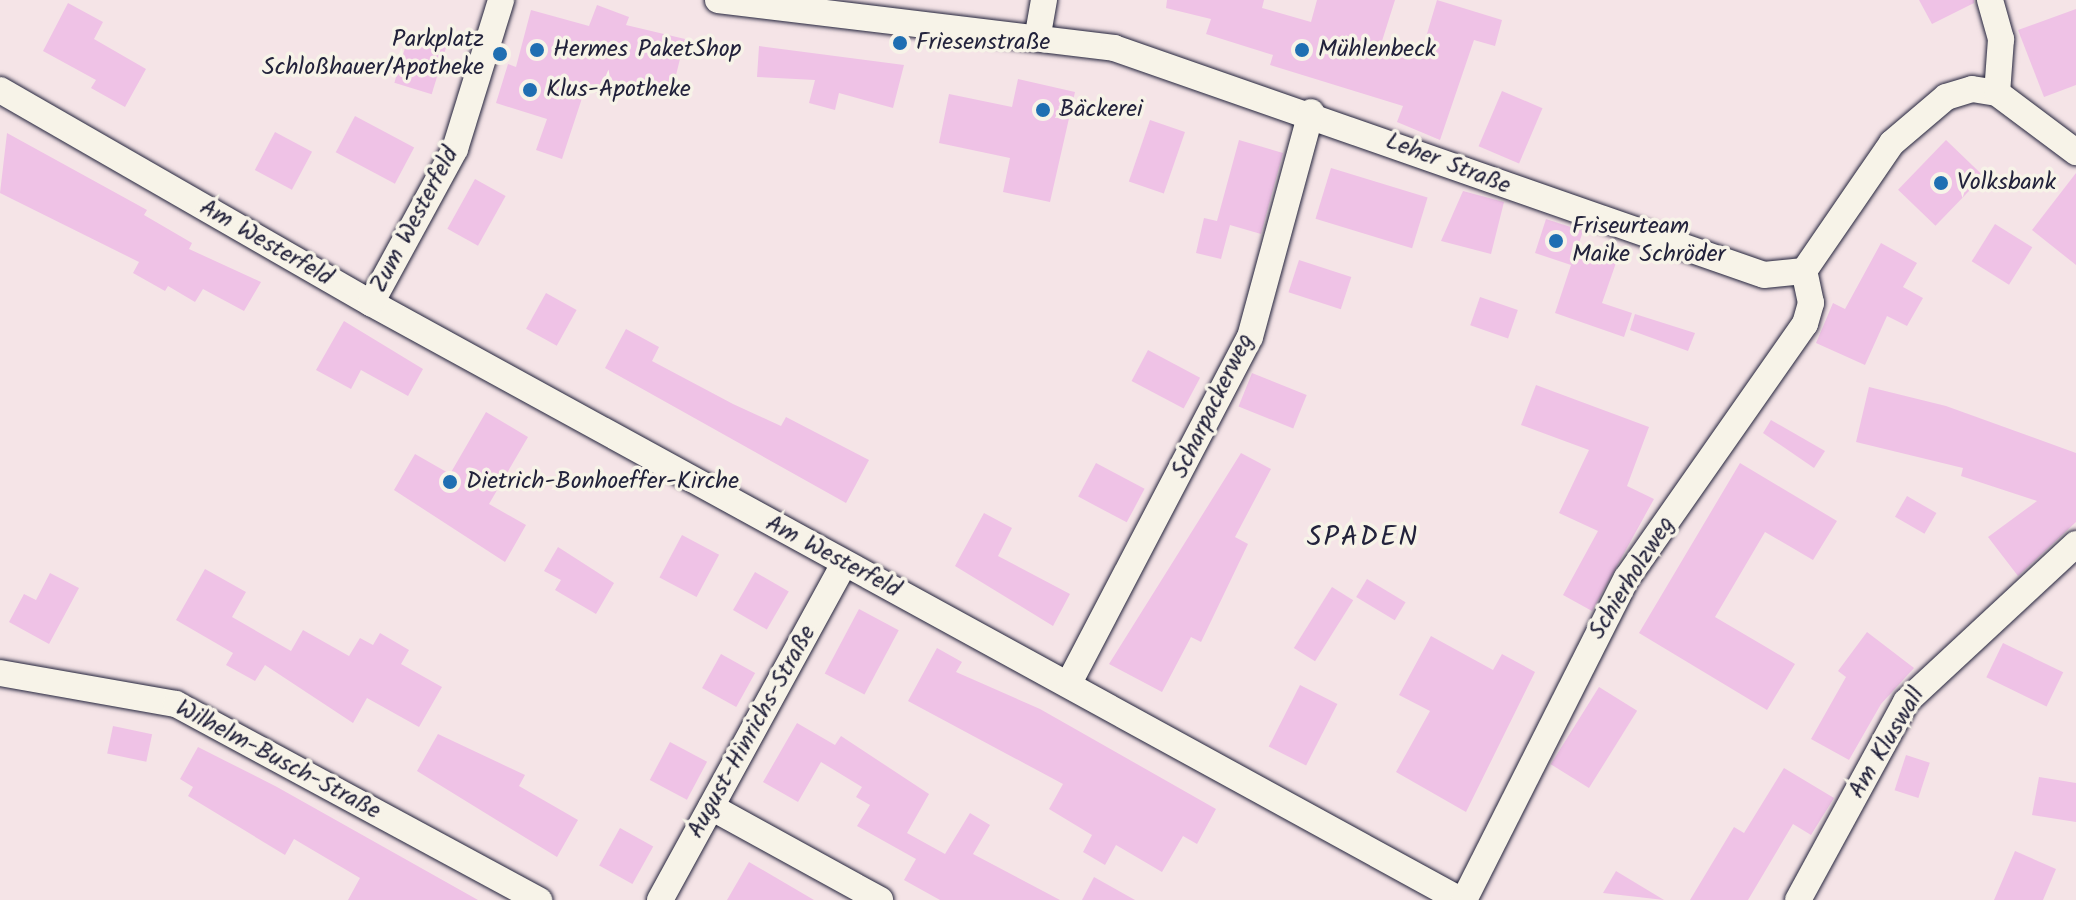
<!DOCTYPE html>
<html>
<head>
<meta charset="utf-8">
<style>
	body { margin:0 }
	#map { position:relative; width:2076px; height:900px; overflow:hidden; background:#f5e4e7; font-family:Kalam,sans-serif }
	div>[style] { position:absolute }
	.building>* { inset:0; background:#efc2e6; transform-origin:0 0 }
	.roads { filter:drop-shadow(0 0 2px #22223b) drop-shadow(0 0 2px #22223b) }
	.minor>* { height:26px; margin:-13px; padding:0 13px; transform-origin:13px; border-radius:13px; background:#f7f3e8 }
	.dots>* { width:22px; height:22px; translate:-50% -50%; box-sizing:border-box; border:4px solid #f7f3e8; border-radius:50% }
	span { translate:-50% -50%; white-space:nowrap; text-align:center; line-height:1.15; -webkit-text-stroke:7px #f7f3e8; paint-order:stroke }
	.poi-label { font-size:24px; color:#22223b }
	.right { translate:-100% -50%; text-align:right }
	.left { translate:0 -50%; text-align:left }
	.street-label { font-size:24px; color:#22223b }
	.quarter-label { font-size:28px; color:#22223b; letter-spacing:2px }
</style>
</head>
<body>
<div id="map">
	<div class="building">
		<div style="clip-path:polygon(1167px 0,1264px 0,1262px 8px,1311px 22px,1317px 0,1395px 0,1382px 41px,1421px 54px,1437px 0,1502px 20px,1495px 46px,1474px 40px,1440px 140px,1397px 122px,1403px 106px,1270px 65px,1273px 55px,1206px 34px,1211px 19px,1166px 8px)"></div>
		<div style="clip-path:polygon(1919px 0,1974px 0,1974px 3px,1932px 24px)"></div>
		<div style="clip-path:polygon(68px 3px,103px 22px,94px 39px,146px 69px,125px 107px,91px 88px,96px 80px,43px 51px)"></div>
		<div style="clip-path:polygon(597px 5px,629px 17px,626px 25px,685px 39px,671px 95px,603px 78px,597px 93px,585px 89px,562px 159px,536px 150px,547px 119px,496px 103px,508px 64px,516px 67px,531px 10px,589px 26px)"></div>
		<div style="clip-path:polygon(2076px 9px,2076px 85px,2044px 97px,2018px 30px)"></div>
		<div style="left:409px;top:35px;width:39px;height:50px;rotate:17deg"></div>
		<div style="clip-path:polygon(759px 46px,904px 65px,893px 108px,839px 93px,835px 110px,809px 103px,815px 80px,757px 77px)"></div>
		<div style="clip-path:polygon(1018px 79px,1075px 92px,1050px 202px,1003px 192px,1010px 158px,939px 143px,949px 94px,1012px 107px)"></div>
		<div style="left:1502px;top:91px;width:44px;height:60px;rotate:23deg"></div>
		<div style="left:355px;top:116px;width:67px;height:41px;rotate:28deg"></div>
		<div style="left:1150px;top:120px;width:37px;height:65px;rotate:19deg"></div>
		<div style="left:275px;top:132px;width:42px;height:43px;rotate:28deg"></div>
		<div style="clip-path:polygon(7px 133px,147px 210px,144px 215px,192px 243px,189px 249px,261px 282px,244px 311px,203px 289px,195px 302px,168px 286px,165px 291px,133px 273px,139px 262px,0 193px)"></div>
		<div style="clip-path:polygon(1239px 140px,1283px 153px,1261px 234px,1230px 225px,1221px 259px,1196px 253px,1204px 218px,1217px 221px)"></div>
		<div style="left:1946px;top:140px;width:52px;height:69px;rotate:44deg"></div>
		<div style="left:1331px;top:168px;width:101px;height:53px;rotate:17deg"></div>
		<div style="clip-path:polygon(2076px 173px,2076px 265px,2032px 230px)"></div>
		<div style="left:475px;top:179px;width:35px;height:57px;rotate:29deg"></div>
		<div style="clip-path:polygon(1463px 191px,1504px 202px,1491px 254px,1441px 241px)"></div>
		<div style="clip-path:polygon(1546px 219px,1583px 231px,1578px 246px,1617px 260px,1602px 303px,1632px 313px,1624px 337px,1555px 313px,1571px 265px,1535px 253px)"></div>
		<div style="left:1995px;top:224px;width:44px;height:44px;rotate:32deg"></div>
		<div style="clip-path:polygon(1881px 243px,1917px 263px,1903px 287px,1923px 298px,1907px 326px,1887px 316px,1865px 365px,1816px 343px,1833px 303px,1845px 309px)"></div>
		<div style="left:1299px;top:260px;width:55px;height:34px;rotate:18deg"></div>
		<div style="left:546px;top:293px;width:35px;height:41px;rotate:29deg"></div>
		<div style="left:1480px;top:297px;width:40px;height:30px;rotate:19deg"></div>
		<div style="clip-path:polygon(1635px 314px,1695px 333px,1688px 351px,1630px 330px)"></div>
		<div style="clip-path:polygon(344px 321px,423px 369px,408px 396px,361px 370px,351px 389px,316px 370px)"></div>
		<div style="clip-path:polygon(626px 329px,659px 347px,652px 361px,733px 404px,781px 426px,786px 417px,869px 460px,846px 503px,605px 368px)"></div>
		<div style="left:1148px;top:350px;width:59px;height:35px;rotate:28deg"></div>
		<div style="left:1252px;top:373px;width:59px;height:36px;rotate:22deg"></div>
		<div style="clip-path:polygon(1536px 385px,1649px 427px,1627px 486px,1654px 499px,1592px 611px,1563px 595px,1598px 531px,1559px 513px,1589px 450px,1521px 425px)"></div>
		<div style="clip-path:polygon(1869px 387px,1946px 406px,2076px 453px,2076px 522px,2018px 576px,1988px 537px,2037px 501px,1961px 476px,1963px 468px,1856px 442px)"></div>
		<div style="clip-path:polygon(486px 412px,528px 437px,489px 504px,526px 525px,505px 562px,394px 490px,415px 454px,450px 474px)"></div>
		<div style="clip-path:polygon(1771px 420px,1825px 451px,1814px 468px,1763px 433px)"></div>
		<div style="clip-path:polygon(1241px 453px,1271px 469px,1235px 537px,1248px 544px,1201px 642px,1191px 637px,1162px 692px,1109px 664px)"></div>
		<div style="left:1096px;top:463px;width:55px;height:38px;rotate:28deg"></div>
		<div style="clip-path:polygon(1740px 463px,1837px 521px,1813px 560px,1765px 532px,1715px 617px,1795px 664px,1767px 710px,1639px 633px)"></div>
		<div style="left:1907px;top:496px;width:34px;height:24px;rotate:30deg"></div>
		<div style="clip-path:polygon(984px 513px,1012px 528px,998px 556px,1070px 594px,1053px 626px,955px 566px)"></div>
		<div style="left:682px;top:535px;width:42px;height:48px;rotate:28deg"></div>
		<div style="clip-path:polygon(558px 547px,614px 583px,596px 614px,555px 590px,561px 580px,544px 571px)"></div>
		<div style="clip-path:polygon(205px 569px,246px 592px,232px 617px,291px 651px,303px 630px,349px 656px,360px 638px,373px 645px,380px 633px,409px 650px,401px 664px,442px 687px,419px 727px,367px 698px,353px 723px,265px 665px,255px 681px,226px 665px,233px 653px,176px 620px)"></div>
		<div style="left:755px;top:572px;width:39px;height:44px;rotate:30deg"></div>
		<div style="clip-path:polygon(50px 573px,79px 588px,49px 644px,9px 622px,24px 594px,36px 600px)"></div>
		<div style="left:1367px;top:579px;width:45px;height:21px;rotate:31deg"></div>
		<div style="left:1332px;top:587px;width:25px;height:72px;rotate:32deg"></div>
		<div style="left:859px;top:609px;width:45px;height:73px;rotate:28deg"></div>
		<div style="clip-path:polygon(1867px 632px,1914px 668px,1881px 704px,1849px 760px,1811px 739px,1846px 677px,1838px 671px)"></div>
		<div style="clip-path:polygon(1431px 636px,1493px 670px,1502px 654px,1535px 672px,1466px 812px,1396px 772px,1430px 711px,1399px 695px)"></div>
		<div style="left:2003px;top:643px;width:67px;height:38px;rotate:26deg"></div>
		<div style="clip-path:polygon(937px 648px,962px 662px,956px 672px,1040px 709px,1216px 809px,1197px 844px,1183px 836px,1162px 872px,1116px 845px,1105px 865px,1083px 852px,1092px 835px,1049px 809px,1063px 784px,908px 701px)"></div>
		<div style="left:721px;top:654px;width:39px;height:39px;rotate:29deg"></div>
		<div style="left:1300px;top:685px;width:42px;height:69px;rotate:27deg"></div>
		<div style="left:1599px;top:687px;width:45px;height:91px;rotate:32deg"></div>
		<div style="clip-path:polygon(797px 723px,835px 745px,841px 736px,929px 794px,907px 833px,945px 854px,970px 813px,990px 825px,973px 854px,1060px 900px,940px 900px,904px 880px,916px 859px,857px 826px,870px 805px,856px 797px,862px 787px,821px 762px,798px 802px,763px 782px)"></div>
		<div style="left:113px;top:726px;width:40px;height:28px;rotate:12deg"></div>
		<div style="clip-path:polygon(438px 734px,525px 775px,519px 786px,578px 820px,557px 857px,417px 771px)"></div>
		<div style="left:670px;top:742px;width:42px;height:43px;rotate:28deg"></div>
		<div style="clip-path:polygon(198px 747px,277px 787px,478px 900px,348px 900px,360px 878px,294px 839px,285px 855px,188px 796px,193px 787px,180px 779px)"></div>
		<div style="left:1906px;top:755px;width:25px;height:37px;rotate:18deg"></div>
		<div style="clip-path:polygon(1784px 768px,1834px 798px,1811px 835px,1793px 824px,1748px 900px,1690px 900px,1734px 827px,1744px 833px)"></div>
		<div style="clip-path:polygon(2039px 777px,2076px 783px,2076px 822px,2032px 815px)"></div>
		<div style="left:620px;top:828px;width:38px;height:43px;rotate:29deg"></div>
		<div style="clip-path:polygon(2015px 851px,2056px 869px,2043px 900px,1994px 900px)"></div>
		<div style="clip-path:polygon(749px 862px,814px 900px,727px 900px)"></div>
		<div style="clip-path:polygon(1616px 871px,1664px 900px,1603px 893px)"></div>
		<div style="clip-path:polygon(1094px 877px,1135px 900px,1082px 900px)"></div>
	</div>
	<div class="roads">
		<div class="minor">
			<div style="left:718px;top:0;width:399px;rotate:6.9deg"></div>
			<div style="left:1114px;top:48px;width:688px;rotate:19.25deg"></div>
			<div style="left:1764px;top:275px;width:40px;rotate:-5.7deg"></div>
			<div style="left:1804px;top:271px;width:155px;rotate:-55.5deg"></div>
			<div style="left:1892px;top:143px;width:71px;rotate:-40.4deg"></div>
			<div style="left:1946px;top:97px;width:27px;rotate:-17deg"></div>
			<div style="left:1972px;top:89px;width:25px;rotate:9deg"></div>
			<div style="left:1997px;top:93px;width:99px;rotate:36.8deg"></div>
			<div style="left:1990px;top:0;width:41px;rotate:74.2deg"></div>
			<div style="left:2001px;top:39px;width:54px;rotate:94.2deg"></div>
			<div style="left:1038px;top:34px;width:35px;rotate:-80deg"></div>
			<div style="left:0;top:90px;width:428px;rotate:29.9deg"></div>
			<div style="left:371px;top:303px;width:1242px;rotate:28.73deg"></div>
			<div style="left:371px;top:303px;width:175px;rotate:-61.4deg"></div>
			<div style="left:455px;top:149px;width:156px;rotate:-72.8deg"></div>
			<div style="left:0;top:673px;width:179px;rotate:10deg"></div>
			<div style="left:176px;top:704px;width:413px;rotate:28.4deg"></div>
			<div style="left:1069px;top:683px;width:390px;rotate:-62.4deg"></div>
			<div style="left:1250px;top:337px;width:233px;rotate:-74.8deg"></div>
			<div style="left:711px;top:807px;width:193px;rotate:28.8deg"></div>
			<div style="left:660px;top:900px;width:383px;rotate:-61.3deg"></div>
			<div style="left:1464px;top:900px;width:361px;rotate:-63.2deg"></div>
			<div style="left:1627px;top:578px;width:310px;rotate:-55deg"></div>
			<div style="left:1805px;top:324px;width:22px;rotate:-74deg"></div>
			<div style="left:1811px;top:303px;width:33px;rotate:-102deg"></div>
			<div style="left:1798px;top:900px;width:226px;rotate:-61.4deg"></div>
			<div style="left:1906px;top:702px;width:232px;rotate:-42.9deg"></div>
		</div>
	</div>
	<div class="dots">
		<div style="left:900px;top:43px;background:#1f6fb2"></div>
		<div style="left:537px;top:50px;background:#1f6fb2"></div>
		<div style="left:1302px;top:50px;background:#1f6fb2"></div>
		<div style="left:500px;top:54px;background:#1f6fb2"></div>
		<div style="left:530px;top:90px;background:#1f6fb2"></div>
		<div style="left:1043px;top:110px;background:#1f6fb2"></div>
		<div style="left:1941px;top:183px;background:#1f6fb2"></div>
		<div style="left:1556px;top:241px;background:#1f6fb2"></div>
		<div style="left:450px;top:482px;background:#1f6fb2"></div>
	</div>
	<div class="poi-label">
		<span class="right" style="left:484px;top:54px">Parkplatz<br>Schloßhauer/Apotheke</span>
		<span class="left" style="left:916px;top:43px">Friesenstraße</span>
		<span class="left" style="left:553px;top:50px">Hermes PaketShop</span>
		<span class="left" style="left:1318px;top:50px">Mühlenbeck</span>
		<span class="left" style="left:546px;top:90px">Klus-Apotheke</span>
		<span class="left" style="left:1059px;top:110px">Bäckerei</span>
		<span class="left" style="left:1957px;top:183px">Volksbank</span>
		<span class="left" style="left:1572px;top:241px">Friseurteam<br>Maike Schröder</span>
		<span class="left" style="left:466px;top:482px">Dietrich-Bonhoeffer-Kirche</span>
	</div>
	<div class="street-label">
		<span style="left:1448px;top:164px;rotate:21deg">Leher Straße</span>
		<span style="left:415px;top:220px;rotate:-62deg">Zum Westerfeld</span>
		<span style="left:266px;top:243px;rotate:30deg">Am Westerfeld</span>
		<span style="left:1213px;top:406px;rotate:-64deg">Scharpackerweg</span>
		<span style="left:833px;top:557px;rotate:28deg">Am Westerfeld</span>
		<span style="left:1632px;top:578px;rotate:-58deg">Schierholzweg</span>
		<span style="left:752px;top:732px;rotate:-61deg">August-Hinrichs-Straße</span>
		<span style="left:1887px;top:743px;rotate:-59deg">Am Kluswall</span>
		<span style="left:278px;top:760px;rotate:28deg">Wilhelm-Busch-Straße</span>
	</div>
	<div class="quarter-label">
		<span style="left:1363px;top:538px">SPADEN</span>
	</div>
</div>
</body>
</html>
